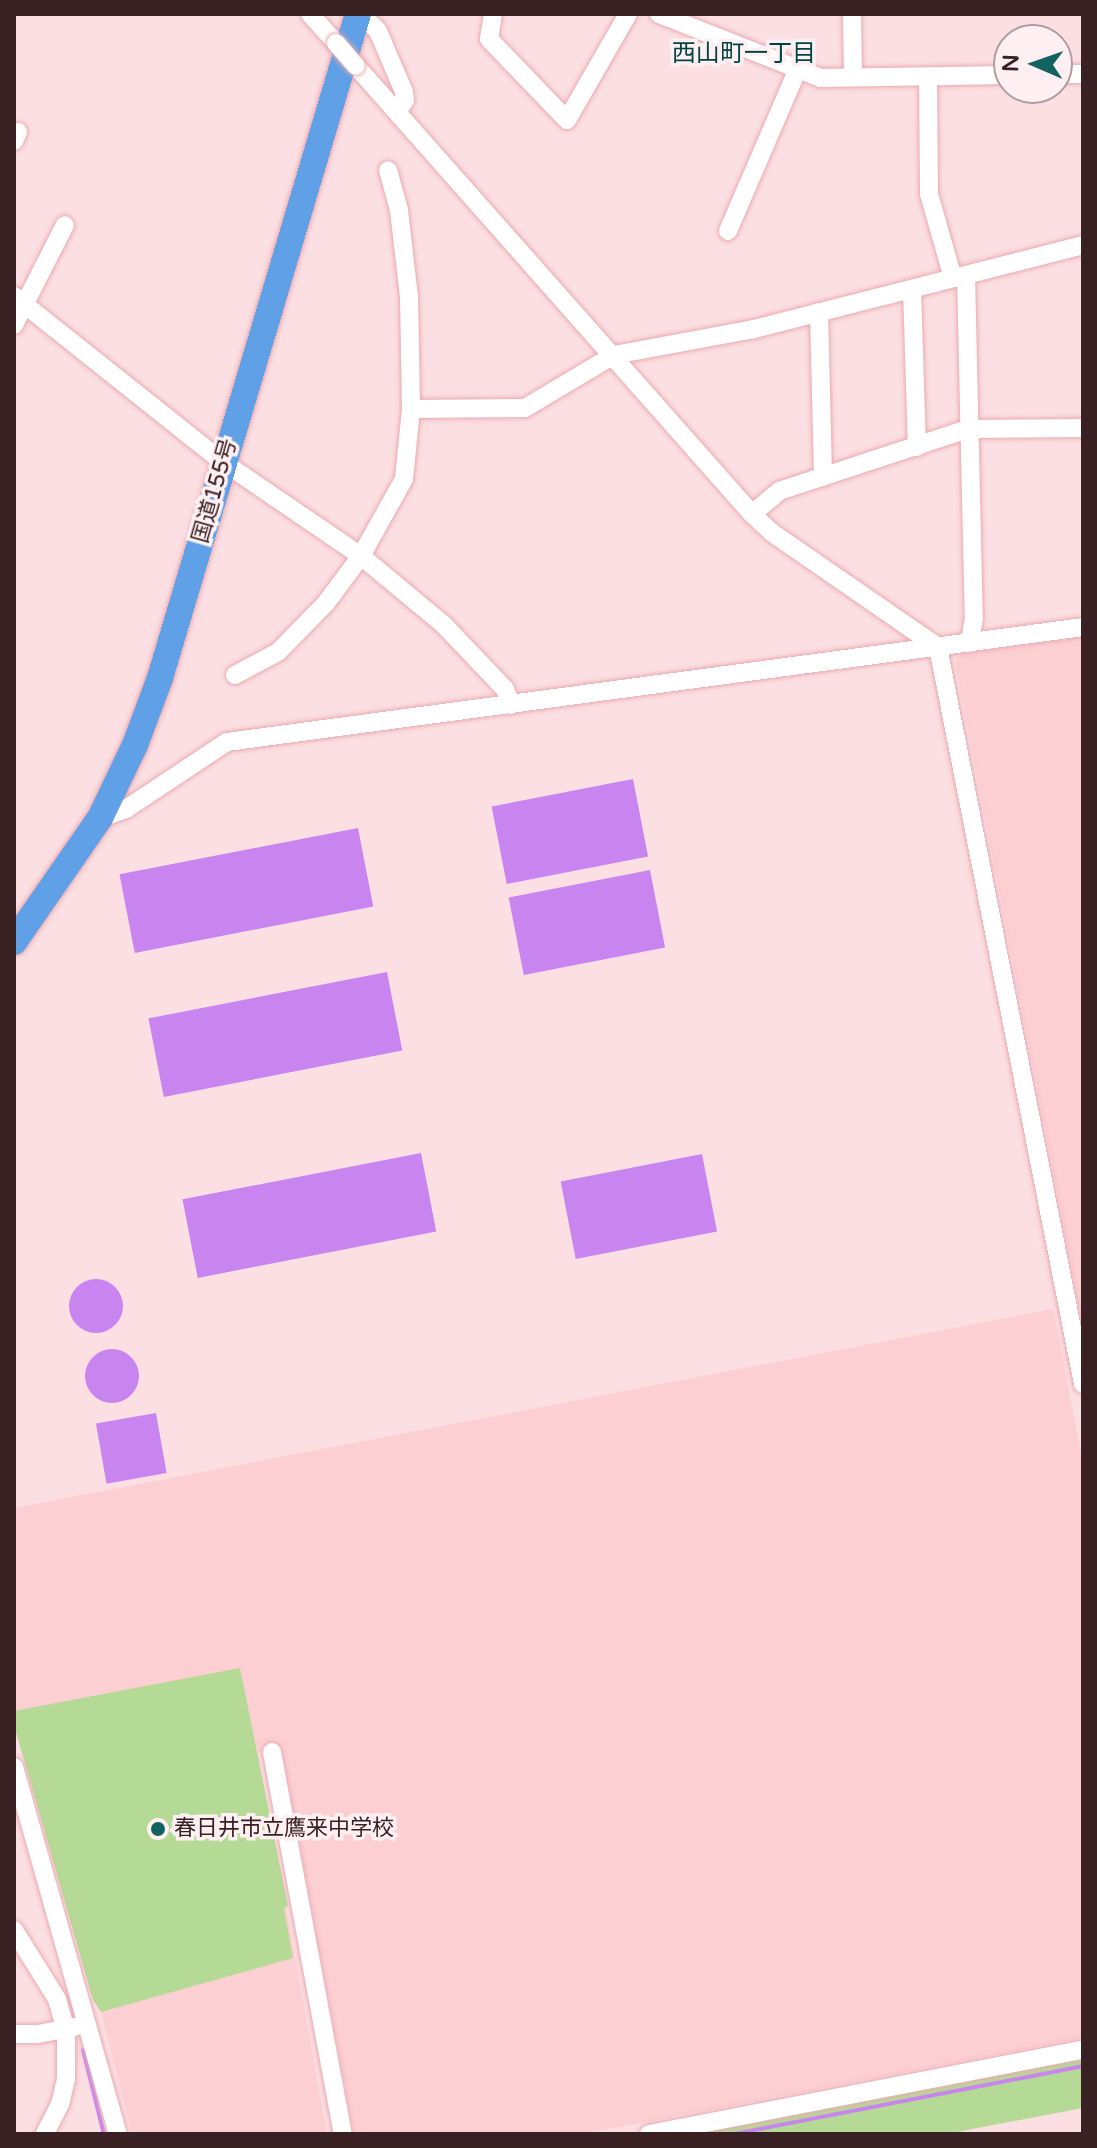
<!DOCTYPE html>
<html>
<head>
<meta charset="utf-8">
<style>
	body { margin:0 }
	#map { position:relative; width:1097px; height:2148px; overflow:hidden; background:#fbdfe2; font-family:"Varela Round","Noto Sans JP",sans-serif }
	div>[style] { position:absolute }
	.built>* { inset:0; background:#fccfd3 }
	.green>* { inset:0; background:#b4da95 }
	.water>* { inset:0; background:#c885f0; transform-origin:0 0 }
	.round { border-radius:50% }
	.stream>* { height:4px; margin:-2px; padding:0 2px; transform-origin:2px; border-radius:2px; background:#c885f0 }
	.roads { filter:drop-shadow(0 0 2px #ebaab1) drop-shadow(0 0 2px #ebaab1) }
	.minor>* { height:18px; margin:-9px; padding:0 9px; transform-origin:9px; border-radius:9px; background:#fff }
	.highway>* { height:26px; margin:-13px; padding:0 13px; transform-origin:13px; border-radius:13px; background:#5fa0e6 }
	.bridges { filter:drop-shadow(0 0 2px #ebaab1) drop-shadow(0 0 2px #ebaab1) }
	.minor-bridge>* { height:18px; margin:-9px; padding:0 9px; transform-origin:9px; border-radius:9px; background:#fff }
	.dots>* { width:22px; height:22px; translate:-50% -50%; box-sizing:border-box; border:4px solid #fef0f2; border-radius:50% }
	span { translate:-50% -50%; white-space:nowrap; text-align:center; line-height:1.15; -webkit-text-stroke:7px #fef0f2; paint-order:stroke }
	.street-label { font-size:22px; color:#382023 }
	.poi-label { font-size:22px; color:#382023 }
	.left { translate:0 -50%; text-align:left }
	.neighbourhood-label { font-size:24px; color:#004442 }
	.frame { position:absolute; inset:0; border:16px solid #382023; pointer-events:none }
	.north { position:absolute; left:993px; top:24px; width:80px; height:80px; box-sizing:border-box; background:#fef0f2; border:2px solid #af9d9f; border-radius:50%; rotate:272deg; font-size:22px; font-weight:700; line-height:32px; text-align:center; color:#382023 }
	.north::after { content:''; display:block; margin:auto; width:28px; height:36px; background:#126260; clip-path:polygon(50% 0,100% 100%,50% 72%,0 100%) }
</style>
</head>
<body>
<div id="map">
	<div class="built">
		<div style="clip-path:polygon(1083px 636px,1083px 1325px,955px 662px,961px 653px)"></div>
		<div style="clip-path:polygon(1053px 1309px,1083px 1463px,1083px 2038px,583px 2134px,354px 2134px,281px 1747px,258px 1753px,327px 2134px,132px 2134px,101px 2012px,93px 2000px,14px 1725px,14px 1508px)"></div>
	</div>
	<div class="green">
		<div style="clip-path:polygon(240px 1668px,288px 1906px,284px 1908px,293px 1958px,101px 2012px,93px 2000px,14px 1725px,14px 1711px)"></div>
		<div style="clip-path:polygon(1083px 2059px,1083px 2108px,946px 2134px,691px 2134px)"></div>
	</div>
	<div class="water">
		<div style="left:633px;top:779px;width:79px;height:144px;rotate:79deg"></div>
		<div style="left:358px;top:828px;width:80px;height:243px;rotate:79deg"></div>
		<div style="left:650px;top:870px;width:79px;height:144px;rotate:79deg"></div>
		<div style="left:387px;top:972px;width:80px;height:243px;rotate:79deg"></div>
		<div style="left:421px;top:1153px;width:80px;height:243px;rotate:79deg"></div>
		<div style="left:702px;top:1154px;width:79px;height:144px;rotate:79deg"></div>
		<div class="round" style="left:69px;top:1279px;width:54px;height:54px"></div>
		<div class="round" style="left:85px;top:1349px;width:54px;height:54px"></div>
		<div style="left:156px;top:1413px;width:61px;height:61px;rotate:80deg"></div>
	</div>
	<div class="stream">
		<div style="left:83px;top:2050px;width:87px;rotate:76deg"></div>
		<div style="left:734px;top:2134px;width:356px;rotate:-11deg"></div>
	</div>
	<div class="roads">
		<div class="minor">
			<div style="left:310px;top:14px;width:39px;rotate:48deg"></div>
			<div style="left:361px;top:14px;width:24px;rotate:45deg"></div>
			<div style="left:378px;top:31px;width:66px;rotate:66.9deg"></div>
			<div style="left:404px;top:92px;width:8px;rotate:83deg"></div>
			<div style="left:405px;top:100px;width:14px;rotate:124deg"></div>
			<div style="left:493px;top:14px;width:25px;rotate:99deg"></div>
			<div style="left:489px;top:39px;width:112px;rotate:46.1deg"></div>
			<div style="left:567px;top:120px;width:122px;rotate:-60.1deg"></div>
			<div style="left:659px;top:14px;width:174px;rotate:21.6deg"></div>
			<div style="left:821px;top:78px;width:188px;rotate:-0.9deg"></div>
			<div style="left:852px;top:14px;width:63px;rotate:89.1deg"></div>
			<div style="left:356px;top:66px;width:598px;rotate:48.53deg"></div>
			<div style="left:752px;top:514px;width:26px;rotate:43deg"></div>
			<div style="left:771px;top:532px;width:203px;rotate:34.6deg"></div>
			<div style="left:938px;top:647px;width:751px;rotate:78.87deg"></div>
			<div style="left:1057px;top:74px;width:26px"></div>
			<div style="left:928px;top:77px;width:117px;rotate:89.5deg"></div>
			<div style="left:929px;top:194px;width:87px;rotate:74.1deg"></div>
			<div style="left:14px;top:141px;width:10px;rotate:-66deg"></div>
			<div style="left:728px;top:231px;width:174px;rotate:-66.7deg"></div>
			<div style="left:966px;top:275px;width:342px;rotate:88.7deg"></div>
			<div style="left:974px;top:617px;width:26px;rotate:99deg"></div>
			<div style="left:912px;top:289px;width:158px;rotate:88.2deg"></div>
			<div style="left:14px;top:296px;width:267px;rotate:38.5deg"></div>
			<div style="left:223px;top:462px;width:167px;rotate:34.3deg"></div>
			<div style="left:361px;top:556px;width:107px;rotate:39.7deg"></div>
			<div style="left:443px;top:624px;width:90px;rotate:46.4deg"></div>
			<div style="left:505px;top:689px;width:17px;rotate:69deg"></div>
			<div style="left:819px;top:312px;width:165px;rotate:88.6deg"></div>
			<div style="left:14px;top:325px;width:112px;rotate:-63deg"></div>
			<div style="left:411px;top:409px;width:114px;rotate:-0.5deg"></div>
			<div style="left:525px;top:408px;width:104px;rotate:-30.8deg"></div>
			<div style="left:614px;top:355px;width:142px;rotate:-10.5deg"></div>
			<div style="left:754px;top:329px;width:340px;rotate:-14.3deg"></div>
			<div style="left:752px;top:514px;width:35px;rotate:-40deg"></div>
			<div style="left:779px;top:491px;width:199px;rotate:-18.2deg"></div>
			<div style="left:968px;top:429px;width:115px;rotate:-0.5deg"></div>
			<div style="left:235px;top:675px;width:49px;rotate:-28.1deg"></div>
			<div style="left:278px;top:652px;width:69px;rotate:-45.6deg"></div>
			<div style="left:326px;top:603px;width:59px;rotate:-53.3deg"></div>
			<div style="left:361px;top:556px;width:88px;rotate:-60.8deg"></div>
			<div style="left:404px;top:479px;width:70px;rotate:-84.3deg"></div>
			<div style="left:411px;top:409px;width:112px;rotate:-91deg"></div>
			<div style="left:409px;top:297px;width:88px;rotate:-96.6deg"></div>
			<div style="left:399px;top:210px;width:41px;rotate:-105.4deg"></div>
			<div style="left:100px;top:818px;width:28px;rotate:-19deg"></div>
			<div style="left:126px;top:809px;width:121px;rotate:-33.6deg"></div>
			<div style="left:227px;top:742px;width:864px;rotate:-7.65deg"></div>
			<div style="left:272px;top:1752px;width:389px;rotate:79.5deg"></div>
			<div style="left:14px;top:1767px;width:381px;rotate:74.2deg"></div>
			<div style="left:14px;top:1930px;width:81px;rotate:58.1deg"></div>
			<div style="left:57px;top:1999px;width:32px;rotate:74deg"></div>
			<div style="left:66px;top:2030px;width:49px;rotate:90deg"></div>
			<div style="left:66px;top:2079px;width:26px;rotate:103deg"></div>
			<div style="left:60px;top:2104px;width:34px;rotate:117deg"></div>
			<div style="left:14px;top:2034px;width:24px"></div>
			<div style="left:38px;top:2034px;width:38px;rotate:-11deg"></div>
			<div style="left:649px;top:2134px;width:442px;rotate:-11deg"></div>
		</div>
		<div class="highway">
			<div style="left:14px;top:942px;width:151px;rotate:-55.3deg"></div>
			<div style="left:100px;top:818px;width:81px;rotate:-64.4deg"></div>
			<div style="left:135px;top:745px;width:72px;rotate:-69.5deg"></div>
			<div style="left:160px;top:678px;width:693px;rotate:-73.4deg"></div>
		</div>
	</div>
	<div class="bridges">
		<div class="minor-bridge">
			<div style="left:336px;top:43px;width:30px;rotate:49deg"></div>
		</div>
	</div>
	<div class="dots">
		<div style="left:158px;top:1829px;background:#126260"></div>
	</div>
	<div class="street-label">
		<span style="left:215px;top:491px;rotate:-74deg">国道155号</span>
	</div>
	<div class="poi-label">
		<span class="left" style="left:174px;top:1829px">春日井市立鷹来中学校</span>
	</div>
	<div class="neighbourhood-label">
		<span style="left:744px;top:54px">西山町一丁目</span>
	</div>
	<div class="frame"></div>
	<div class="north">N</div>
</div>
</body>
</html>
